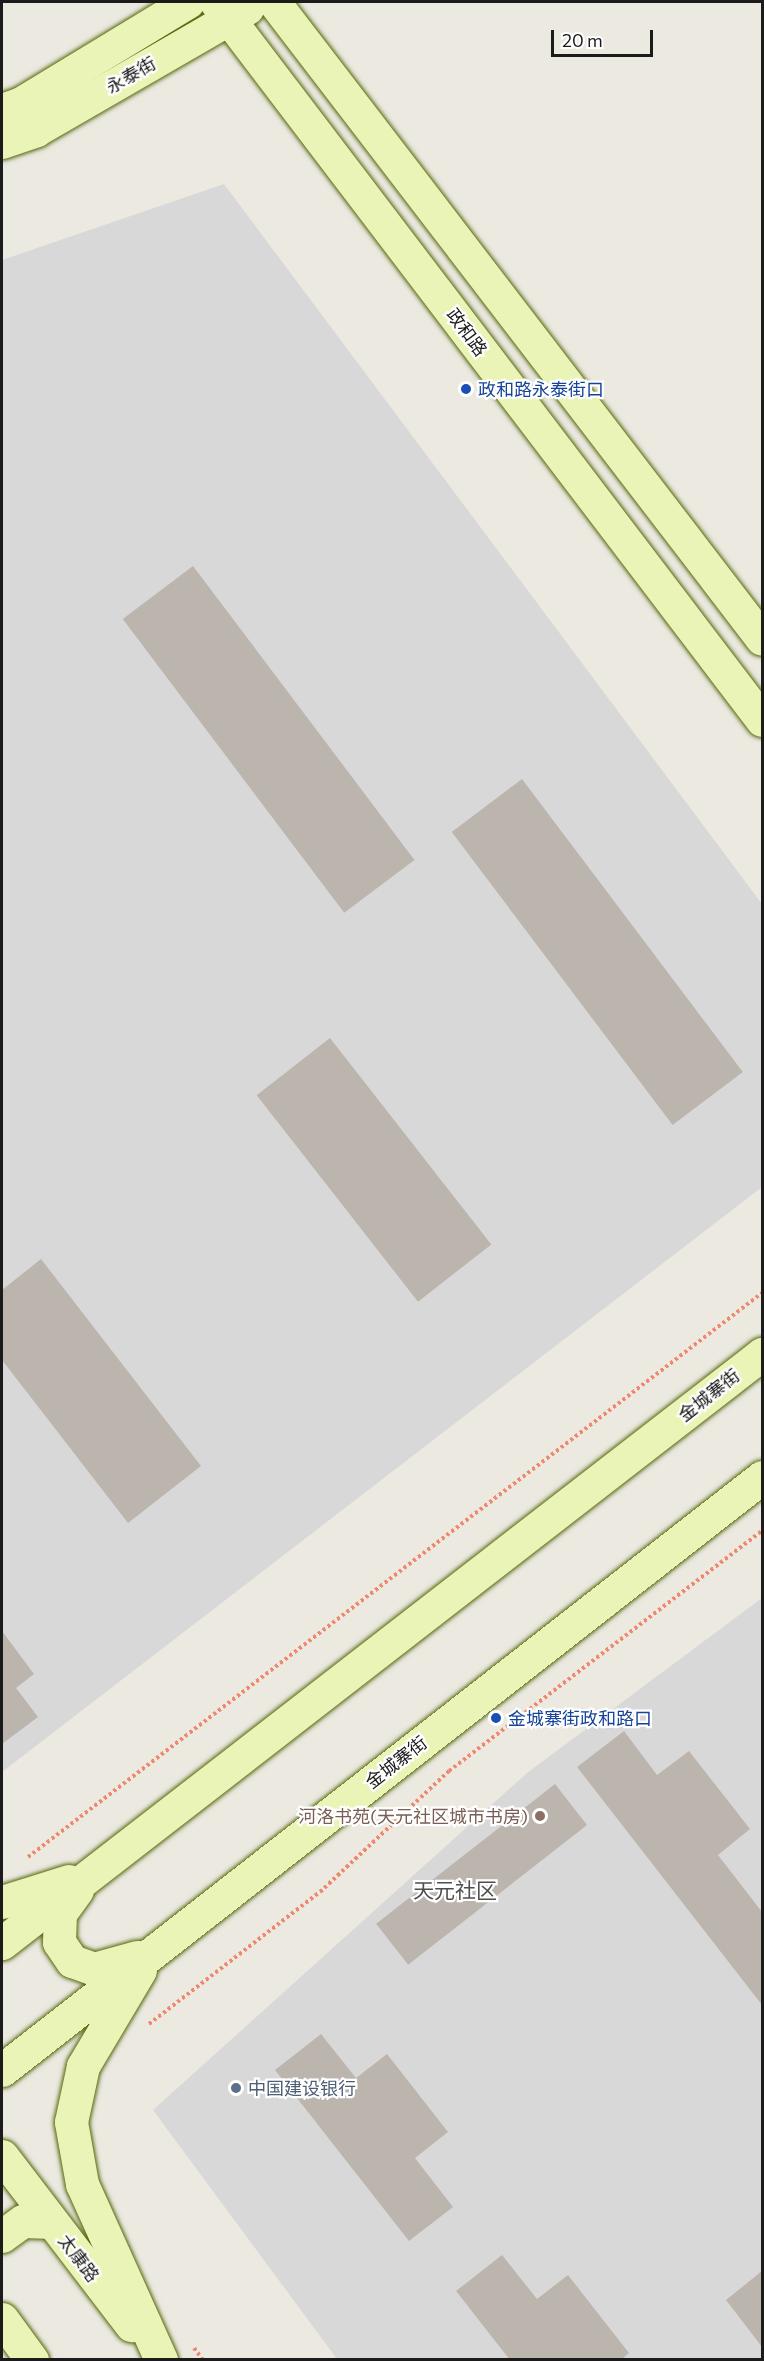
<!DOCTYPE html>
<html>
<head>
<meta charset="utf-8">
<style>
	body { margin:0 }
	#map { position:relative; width:764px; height:2361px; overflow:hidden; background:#ece9e1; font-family:Commissioner,"Noto Sans SC",sans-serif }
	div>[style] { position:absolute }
	.residential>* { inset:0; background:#d9d8d8 }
	.building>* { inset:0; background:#bcb5ae; transform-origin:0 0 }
	.path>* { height:4px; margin-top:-2px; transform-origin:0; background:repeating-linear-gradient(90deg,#ef886f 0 3px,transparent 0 6px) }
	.roads { filter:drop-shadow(0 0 2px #55680c) drop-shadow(0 0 2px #55680c) }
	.secondary>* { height:33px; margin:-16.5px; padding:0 16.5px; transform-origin:16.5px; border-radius:16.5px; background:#ebf4b7 }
	.dots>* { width:16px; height:16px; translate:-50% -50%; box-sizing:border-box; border:3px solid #fff; border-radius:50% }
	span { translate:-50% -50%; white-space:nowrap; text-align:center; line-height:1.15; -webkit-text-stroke:4.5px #fff; paint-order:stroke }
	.street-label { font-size:18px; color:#1b1b1b }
	.transit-label { font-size:18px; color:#164399 }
	.left { translate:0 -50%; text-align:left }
	.education-label { font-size:18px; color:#785e54 }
	.right { translate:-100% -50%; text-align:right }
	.service-label { font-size:18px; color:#4e5e75 }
	.quarter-label { font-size:21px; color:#4e4e4e }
	.frame { position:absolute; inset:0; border:3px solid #1b1b1b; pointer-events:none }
	.scale { position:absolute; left:551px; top:30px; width:102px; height:27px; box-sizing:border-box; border:3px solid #1b1b1b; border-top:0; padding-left:8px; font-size:18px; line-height:21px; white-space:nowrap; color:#1b1b1b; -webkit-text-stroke:4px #fff; paint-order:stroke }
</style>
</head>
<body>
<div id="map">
	<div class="residential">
		<div style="clip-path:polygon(224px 184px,762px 904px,762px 1187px,2px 1772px,2px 260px)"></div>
		<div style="clip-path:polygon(762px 1598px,762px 2359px,337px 2359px,153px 2110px,527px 1773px)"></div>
	</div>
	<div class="building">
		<div style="left:193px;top:566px;width:368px;height:88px;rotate:53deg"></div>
		<div style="left:522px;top:779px;width:367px;height:88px;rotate:53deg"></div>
		<div style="left:330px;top:1038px;width:262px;height:93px;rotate:52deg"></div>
		<div style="clip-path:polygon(41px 1259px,201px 1466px,128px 1523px,2px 1360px,2px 1290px)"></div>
		<div style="clip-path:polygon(2px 1631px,34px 1674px,16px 1688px,38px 1717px,2px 1744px)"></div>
		<div style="clip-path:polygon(624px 1731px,657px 1775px,689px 1751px,750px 1829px,718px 1855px,762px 1912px,762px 2005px,577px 1767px)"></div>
		<div style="left:555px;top:1784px;width:52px;height:227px;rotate:52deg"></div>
		<div style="clip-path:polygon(321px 2034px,356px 2078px,387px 2054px,448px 2132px,415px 2158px,453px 2207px,409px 2241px,275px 2070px)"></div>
		<div style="clip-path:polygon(502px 2255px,537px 2299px,568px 2275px,629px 2353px,621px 2360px,510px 2360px,456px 2291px)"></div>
		<div style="clip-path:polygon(762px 2271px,762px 2347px,726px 2300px)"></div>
	</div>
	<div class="path">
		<div style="left:28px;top:1857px;width:926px;rotate:-37.54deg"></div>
		<div style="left:149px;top:2024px;width:216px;rotate:-37.7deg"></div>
		<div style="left:320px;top:1892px;width:177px;rotate:-43.2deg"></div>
		<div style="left:449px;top:1771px;width:394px;rotate:-37.5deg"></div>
		<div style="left:194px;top:2348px;width:15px;rotate:53deg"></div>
	</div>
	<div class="roads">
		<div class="secondary">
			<div style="left:216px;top:2px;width:902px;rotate:52.75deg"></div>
			<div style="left:274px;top:2px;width:802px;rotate:52.54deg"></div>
			<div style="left:2px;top:110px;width:20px;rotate:-20deg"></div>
			<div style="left:21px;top:103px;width:195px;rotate:-31.2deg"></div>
			<div style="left:2px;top:142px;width:36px;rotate:-19deg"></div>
			<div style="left:36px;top:130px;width:244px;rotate:-30deg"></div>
			<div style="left:77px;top:1890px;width:29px;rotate:126deg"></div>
			<div style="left:60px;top:1913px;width:29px;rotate:92deg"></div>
			<div style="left:59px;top:1942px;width:23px;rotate:56deg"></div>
			<div style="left:72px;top:1961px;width:23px;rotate:20deg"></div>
			<div style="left:94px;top:1969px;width:45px;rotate:-15.6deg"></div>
			<div style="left:2px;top:1902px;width:70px;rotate:-17.4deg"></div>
			<div style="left:2px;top:1943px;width:962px;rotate:-37.78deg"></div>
			<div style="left:140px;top:1970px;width:112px;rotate:120.7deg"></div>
			<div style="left:83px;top:2066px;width:57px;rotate:102.1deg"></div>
			<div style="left:71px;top:2122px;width:63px;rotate:79.9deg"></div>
			<div style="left:82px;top:2184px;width:193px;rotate:65.8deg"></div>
			<div style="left:2px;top:2070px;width:964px;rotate:-37.96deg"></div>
			<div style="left:2px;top:2156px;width:213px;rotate:52.6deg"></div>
			<div style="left:2px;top:2236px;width:26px;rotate:-36deg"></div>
			<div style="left:23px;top:2221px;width:29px;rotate:2deg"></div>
			<div style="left:2px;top:2319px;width:51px;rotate:53.8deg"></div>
		</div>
	</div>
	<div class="dots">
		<div style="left:466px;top:389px;background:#1a4fb4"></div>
		<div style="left:496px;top:1718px;background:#1a4fb4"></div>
		<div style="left:540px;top:1816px;background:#8d6e63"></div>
		<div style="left:236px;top:2088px;background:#5c6f8a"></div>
	</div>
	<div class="street-label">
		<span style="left:131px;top:75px;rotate:-30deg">永泰街</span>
		<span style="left:467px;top:332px;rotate:53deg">政和路</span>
		<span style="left:709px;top:1395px;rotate:-38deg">金城寨街</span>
		<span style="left:396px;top:1762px;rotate:-38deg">金城寨街</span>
		<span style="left:79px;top:2258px;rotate:53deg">太康路</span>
	</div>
	<div class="transit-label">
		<span class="left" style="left:478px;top:389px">政和路永泰街口</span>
		<span class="left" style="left:508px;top:1718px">金城寨街政和路口</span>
	</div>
	<div class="education-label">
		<span class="right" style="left:528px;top:1816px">河洛书苑(天元社区城市书房)</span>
	</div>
	<div class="service-label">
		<span class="left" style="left:248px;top:2088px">中国建设银行</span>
	</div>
	<div class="quarter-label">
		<span style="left:455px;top:1890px">天元社区</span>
	</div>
	<div class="frame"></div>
	<div class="scale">20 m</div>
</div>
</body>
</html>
